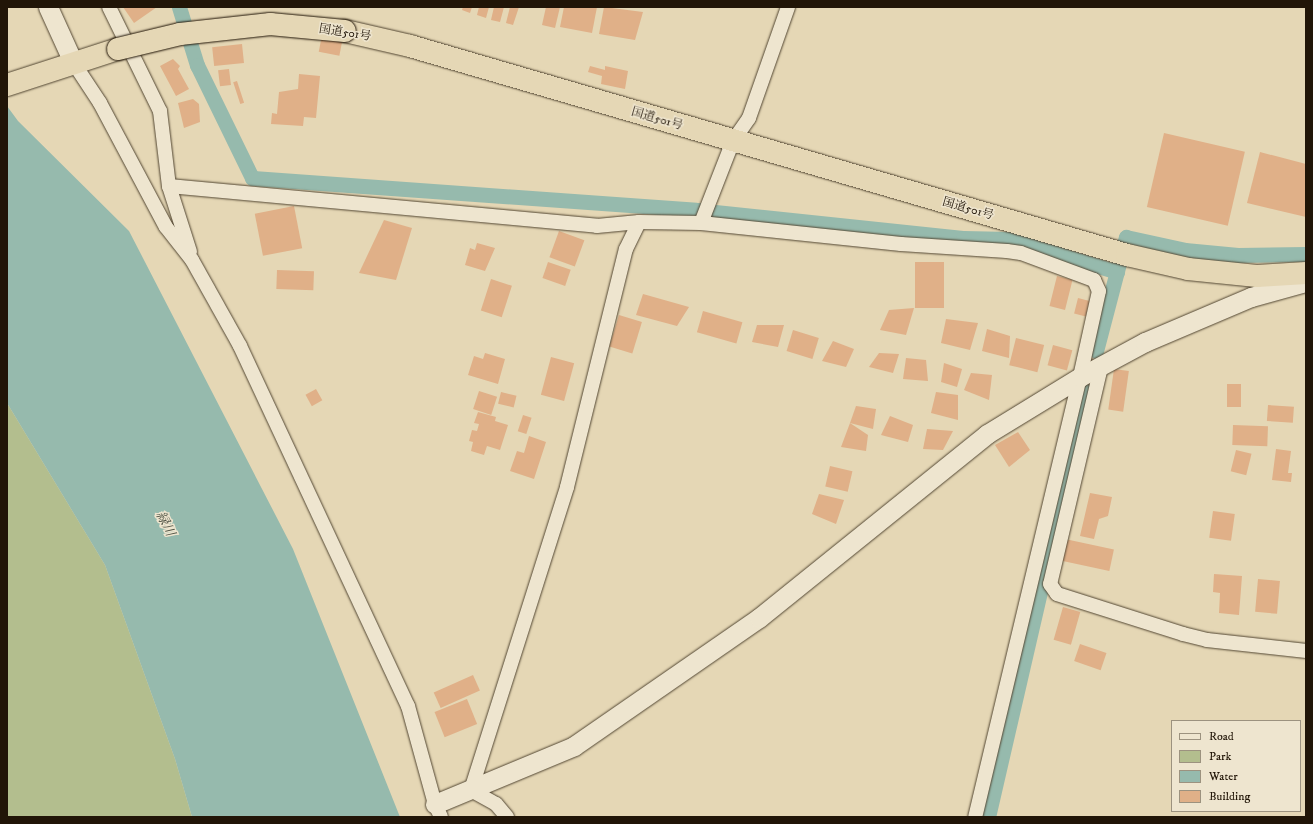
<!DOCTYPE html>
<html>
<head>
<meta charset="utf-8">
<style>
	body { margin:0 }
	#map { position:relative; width:1313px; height:824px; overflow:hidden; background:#e5d7b5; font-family:"IM FELL DW Pica","Noto Serif JP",serif }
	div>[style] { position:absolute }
	.green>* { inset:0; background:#b3be8e }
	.water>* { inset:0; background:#96baad }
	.canal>* { height:15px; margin:-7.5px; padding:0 7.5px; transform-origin:7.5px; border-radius:7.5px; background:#96baad }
	.building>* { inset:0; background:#e0b088; transform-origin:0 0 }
	.roads { filter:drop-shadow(0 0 1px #524632) drop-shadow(0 0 1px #524632) }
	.street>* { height:14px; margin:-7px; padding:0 7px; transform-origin:7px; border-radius:7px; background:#eee5cf }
	.secondary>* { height:19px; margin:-9.5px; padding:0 9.5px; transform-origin:9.5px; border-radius:9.5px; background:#eee5cf }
	.highway>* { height:22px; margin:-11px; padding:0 11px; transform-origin:11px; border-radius:11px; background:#e5d7b5 }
	.bridges { filter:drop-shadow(0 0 1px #211507) drop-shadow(0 0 1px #211507) }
	.highway-bridge>* { height:22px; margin:-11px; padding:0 11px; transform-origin:11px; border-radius:11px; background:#e5d7b5 }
	span { translate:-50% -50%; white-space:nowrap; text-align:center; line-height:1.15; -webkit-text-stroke:3px #eee5cf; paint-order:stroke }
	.street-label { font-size:12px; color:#211507 }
	.water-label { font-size:13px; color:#4a4f41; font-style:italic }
	.frame { position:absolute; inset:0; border:8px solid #211507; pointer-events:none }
	.legend { position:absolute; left:1171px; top:720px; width:130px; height:92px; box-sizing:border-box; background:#eee5cf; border:1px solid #9c927f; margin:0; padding:5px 7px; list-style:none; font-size:12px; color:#211507 }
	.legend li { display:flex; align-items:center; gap:8px; height:20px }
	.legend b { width:20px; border:1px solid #9c927f }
</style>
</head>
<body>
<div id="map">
	<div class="green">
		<div style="clip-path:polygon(7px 403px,105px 565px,175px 759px,192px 817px,7px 817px)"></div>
	</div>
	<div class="water">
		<div style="clip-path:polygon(7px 106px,18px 121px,129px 231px,293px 549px,400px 817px,192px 817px,175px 759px,105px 565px,7px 403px)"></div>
	</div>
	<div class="canal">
		<div style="left:179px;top:7px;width:61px;rotate:72.8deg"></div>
		<div style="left:197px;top:65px;width:126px;rotate:64deg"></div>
		<div style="left:252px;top:178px;width:445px;rotate:4.1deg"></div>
		<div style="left:696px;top:210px;width:268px;rotate:6deg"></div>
		<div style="left:963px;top:238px;width:47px;rotate:1.2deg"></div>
		<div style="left:1010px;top:239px;width:112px;rotate:17.1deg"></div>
		<div style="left:1096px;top:351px;width:118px;rotate:-75.3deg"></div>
		<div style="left:1126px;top:237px;width:60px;rotate:12.4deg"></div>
		<div style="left:1185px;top:250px;width:53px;rotate:5.4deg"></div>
		<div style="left:1238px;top:255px;width:68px;rotate:-0.8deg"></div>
		<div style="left:988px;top:817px;width:437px;rotate:-77deg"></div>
	</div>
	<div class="building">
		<div style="clip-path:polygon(123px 7px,157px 7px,134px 23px)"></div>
		<div style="clip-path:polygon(463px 7px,472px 7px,470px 13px,462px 10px)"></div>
		<div style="clip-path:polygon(479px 7px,489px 7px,486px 18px,477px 15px)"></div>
		<div style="clip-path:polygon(494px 7px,504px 7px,500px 22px,491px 20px)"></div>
		<div style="clip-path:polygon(510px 7px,519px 7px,513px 25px,506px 23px)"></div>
		<div style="clip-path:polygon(546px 7px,560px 7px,555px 28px,542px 25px)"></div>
		<div style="clip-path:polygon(564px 7px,597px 7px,592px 33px,560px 27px)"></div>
		<div style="clip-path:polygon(604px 7px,643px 12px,635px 40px,599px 34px)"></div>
		<div style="left:322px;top:35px;width:21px;height:17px;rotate:11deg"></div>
		<div style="left:242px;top:44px;width:19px;height:30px;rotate:84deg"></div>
		<div style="clip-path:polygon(173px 59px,180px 66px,178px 69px,189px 89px,176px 96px,160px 66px)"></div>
		<div style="clip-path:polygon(590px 66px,605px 70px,605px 66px,628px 71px,625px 89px,601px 84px,602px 76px,588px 72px)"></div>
		<div style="left:229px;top:69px;width:16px;height:11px;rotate:83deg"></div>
		<div style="clip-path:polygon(299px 74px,320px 76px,316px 118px,304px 117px,303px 126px,271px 124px,272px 113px,277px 114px,279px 92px,298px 89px)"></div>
		<div style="left:237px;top:81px;width:23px;height:4px;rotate:72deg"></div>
		<div style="clip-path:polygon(193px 99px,199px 104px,200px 122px,184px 128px,178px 103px)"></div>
		<div style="left:1164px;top:133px;width:83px;height:76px;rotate:13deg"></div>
		<div style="clip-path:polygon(1260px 152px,1306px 164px,1306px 217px,1247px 203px)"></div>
		<div style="left:294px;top:206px;width:43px;height:40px;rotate:79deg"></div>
		<div style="clip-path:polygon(384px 220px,412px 228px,396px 280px,359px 273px)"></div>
		<div style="left:559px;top:231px;width:27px;height:28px;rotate:20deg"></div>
		<div style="clip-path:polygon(477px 243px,495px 248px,485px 271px,465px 265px,470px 248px,475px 250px)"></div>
		<div style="left:548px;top:262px;width:24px;height:17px;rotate:19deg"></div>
		<div style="left:915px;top:262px;width:29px;height:46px"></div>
		<div style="left:277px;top:270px;width:37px;height:19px;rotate:2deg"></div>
		<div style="left:1057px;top:276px;width:16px;height:31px;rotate:14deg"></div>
		<div style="left:491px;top:279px;width:22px;height:33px;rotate:18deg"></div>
		<div style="clip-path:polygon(643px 294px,689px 307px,677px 326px,636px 315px)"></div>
		<div style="left:1078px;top:298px;width:12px;height:16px;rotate:14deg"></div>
		<div style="clip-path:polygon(914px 308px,906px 335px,880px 330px,889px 310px)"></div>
		<div style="left:703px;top:311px;width:41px;height:22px;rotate:16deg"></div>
		<div style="left:619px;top:315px;width:24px;height:33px;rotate:17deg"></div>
		<div style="clip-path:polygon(946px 319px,978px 323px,970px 350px,941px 343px)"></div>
		<div style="clip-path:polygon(757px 325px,784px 325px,778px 347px,752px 342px)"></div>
		<div style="clip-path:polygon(987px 329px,1010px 336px,1009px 358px,982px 351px)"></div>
		<div style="left:793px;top:330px;width:27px;height:22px;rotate:17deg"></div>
		<div style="left:1016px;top:338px;width:29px;height:28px;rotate:14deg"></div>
		<div style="clip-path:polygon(833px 341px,854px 349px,846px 367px,822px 361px)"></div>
		<div style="left:1053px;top:345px;width:20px;height:21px;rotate:15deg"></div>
		<div style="clip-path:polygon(485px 353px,505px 359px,498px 384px,468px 375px,474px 356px,483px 359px)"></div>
		<div style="clip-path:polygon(879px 353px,899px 354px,893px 373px,869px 367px)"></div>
		<div style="left:551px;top:357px;width:24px;height:39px;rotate:15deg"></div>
		<div style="clip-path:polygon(906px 358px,926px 360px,928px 381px,903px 379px)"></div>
		<div style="clip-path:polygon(944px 363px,962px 369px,957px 387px,941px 382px)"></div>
		<div style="left:1114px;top:369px;width:15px;height:41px;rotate:8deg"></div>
		<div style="clip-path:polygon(971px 373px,992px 375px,989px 400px,964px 390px)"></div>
		<div style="left:1227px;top:384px;width:14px;height:23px"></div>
		<div style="left:316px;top:389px;width:13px;height:12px;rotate:61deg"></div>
		<div style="left:479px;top:391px;width:19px;height:19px;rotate:18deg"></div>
		<div style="left:501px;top:392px;width:16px;height:12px;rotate:14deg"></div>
		<div style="clip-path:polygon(936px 392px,958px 395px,958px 420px,931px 413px)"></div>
		<div style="left:1268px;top:405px;width:26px;height:16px;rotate:4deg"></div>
		<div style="clip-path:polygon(856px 406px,876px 409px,873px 429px,850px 423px)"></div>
		<div style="clip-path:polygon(478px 412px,496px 417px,495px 421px,508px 425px,500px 450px,487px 446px,484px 455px,471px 451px,473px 442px,469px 441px,472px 430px,477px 431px,479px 424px,474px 423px)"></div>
		<div style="left:523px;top:415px;width:9px;height:17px;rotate:18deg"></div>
		<div style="clip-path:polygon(890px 416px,913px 425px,908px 442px,881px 435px)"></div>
		<div style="clip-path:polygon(850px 423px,868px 435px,866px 451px,841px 447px)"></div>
		<div style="left:1233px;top:425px;width:35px;height:20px;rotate:2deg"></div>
		<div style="clip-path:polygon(927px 429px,953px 431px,943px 450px,923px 449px)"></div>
		<div style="clip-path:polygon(1018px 432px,1030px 450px,1009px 467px,995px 445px)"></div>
		<div style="clip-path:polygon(529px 436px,546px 442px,534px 479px,510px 471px,517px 451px,524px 453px)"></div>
		<div style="clip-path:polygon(1276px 449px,1291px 451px,1288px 473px,1292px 473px,1291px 482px,1272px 480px)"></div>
		<div style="left:1236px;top:450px;width:16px;height:22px;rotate:14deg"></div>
		<div style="left:830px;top:466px;width:23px;height:21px;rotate:13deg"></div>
		<div style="clip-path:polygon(1090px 493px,1112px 497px,1108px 516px,1099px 519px,1094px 539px,1080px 536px)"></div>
		<div style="clip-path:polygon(819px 494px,844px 500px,836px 524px,812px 514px)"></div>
		<div style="left:1213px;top:511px;width:22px;height:27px;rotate:8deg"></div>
		<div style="left:1065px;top:539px;width:50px;height:22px;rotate:12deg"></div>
		<div style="clip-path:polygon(1214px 574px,1242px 576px,1239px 615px,1219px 613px,1220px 593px,1213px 592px)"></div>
		<div style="left:1258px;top:579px;width:22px;height:33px;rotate:5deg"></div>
		<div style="left:1063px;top:607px;width:18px;height:34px;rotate:16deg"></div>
		<div style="left:1080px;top:644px;width:28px;height:18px;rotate:19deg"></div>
		<div style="left:473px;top:675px;width:17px;height:43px;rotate:66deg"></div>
		<div style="left:467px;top:699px;width:27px;height:35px;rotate:68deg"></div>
	</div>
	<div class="roads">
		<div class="street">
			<div style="left:109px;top:7px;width:116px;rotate:63.9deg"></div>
			<div style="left:160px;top:111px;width:76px;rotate:83.2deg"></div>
			<div style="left:169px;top:186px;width:69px;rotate:72.3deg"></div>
			<div style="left:73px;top:62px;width:49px;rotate:56.6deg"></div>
			<div style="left:100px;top:103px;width:140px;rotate:62deg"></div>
			<div style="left:166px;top:227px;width:42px;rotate:51.8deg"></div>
			<div style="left:192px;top:260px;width:98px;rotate:60.8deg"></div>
			<div style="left:240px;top:346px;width:397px;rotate:65deg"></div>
			<div style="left:408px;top:706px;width:102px;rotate:74.6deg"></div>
			<div style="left:435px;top:804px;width:14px;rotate:65deg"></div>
			<div style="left:169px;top:186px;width:430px;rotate:5.3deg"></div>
			<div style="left:597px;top:226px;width:42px;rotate:-5.4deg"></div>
			<div style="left:639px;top:222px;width:62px;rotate:0.9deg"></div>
			<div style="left:701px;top:223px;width:201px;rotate:6deg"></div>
			<div style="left:901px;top:244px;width:106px;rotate:3.8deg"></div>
			<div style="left:1007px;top:251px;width:14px;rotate:8deg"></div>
			<div style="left:1021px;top:253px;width:78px;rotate:20.3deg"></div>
			<div style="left:1094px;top:280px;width:12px;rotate:66deg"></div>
			<div style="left:1099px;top:291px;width:88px;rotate:102.5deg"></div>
			<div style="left:1080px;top:377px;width:452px;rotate:103.4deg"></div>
			<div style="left:701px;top:223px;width:88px;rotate:-68.7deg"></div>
			<div style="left:733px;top:141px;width:28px;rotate:-55deg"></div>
			<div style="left:749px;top:118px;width:118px;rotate:-70.6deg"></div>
			<div style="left:1101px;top:367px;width:223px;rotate:103.2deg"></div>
			<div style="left:1050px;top:584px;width:12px;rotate:55deg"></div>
			<div style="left:1057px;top:594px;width:132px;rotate:17.6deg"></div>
			<div style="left:1183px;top:634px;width:25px;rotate:14deg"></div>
			<div style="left:1207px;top:640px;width:100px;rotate:6.3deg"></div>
			<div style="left:507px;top:817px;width:17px;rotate:-130deg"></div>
			<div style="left:496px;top:804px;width:29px;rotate:-151deg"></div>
			<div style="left:471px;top:790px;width:318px;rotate:-72.4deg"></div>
			<div style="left:567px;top:487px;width:245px;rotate:-76.1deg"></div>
			<div style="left:626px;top:249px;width:30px;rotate:-64deg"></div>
		</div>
		<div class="secondary">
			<div style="left:48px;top:7px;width:60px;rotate:65.6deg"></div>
			<div style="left:435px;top:804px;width:151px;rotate:-22.6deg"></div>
			<div style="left:574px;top:746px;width:225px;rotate:-34.7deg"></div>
			<div style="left:759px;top:618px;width:293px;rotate:-38.9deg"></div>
			<div style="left:987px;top:434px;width:109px;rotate:-31.5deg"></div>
			<div style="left:1080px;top:377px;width:74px;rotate:-28.3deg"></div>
			<div style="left:1145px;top:342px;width:115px;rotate:-23deg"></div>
			<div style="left:1251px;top:297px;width:57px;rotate:-15.3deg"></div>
		</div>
		<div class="highway">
			<div style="left:345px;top:31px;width:67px;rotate:13deg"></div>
			<div style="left:410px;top:46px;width:747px;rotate:16.25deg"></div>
			<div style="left:1127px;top:255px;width:63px;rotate:12.9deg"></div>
			<div style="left:1188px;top:269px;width:69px;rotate:5.8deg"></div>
			<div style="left:1257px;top:276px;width:49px;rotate:-3.5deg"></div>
			<div style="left:7px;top:85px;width:117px;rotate:-18deg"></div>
		</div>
	</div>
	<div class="bridges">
		<div class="highway-bridge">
			<div style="left:118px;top:49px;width:64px;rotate:-13.6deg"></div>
			<div style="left:180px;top:34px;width:91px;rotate:-6.3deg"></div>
			<div style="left:270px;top:24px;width:75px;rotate:5.3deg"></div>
		</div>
	</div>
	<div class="street-label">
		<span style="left:345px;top:33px;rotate:9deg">国道501号</span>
		<span style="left:657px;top:119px;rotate:16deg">国道501号</span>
		<span style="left:968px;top:209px;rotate:16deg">国道501号</span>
	</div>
	<div class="water-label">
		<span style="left:165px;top:524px;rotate:63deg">緑川</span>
	</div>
	<div class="frame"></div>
	<ul class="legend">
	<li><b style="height:5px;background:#eee5cf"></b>Road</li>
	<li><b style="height:11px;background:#b3be8e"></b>Park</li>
	<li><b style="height:11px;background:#96baad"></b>Water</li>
	<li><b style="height:11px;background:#e0b088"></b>Building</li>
	</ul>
</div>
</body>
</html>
